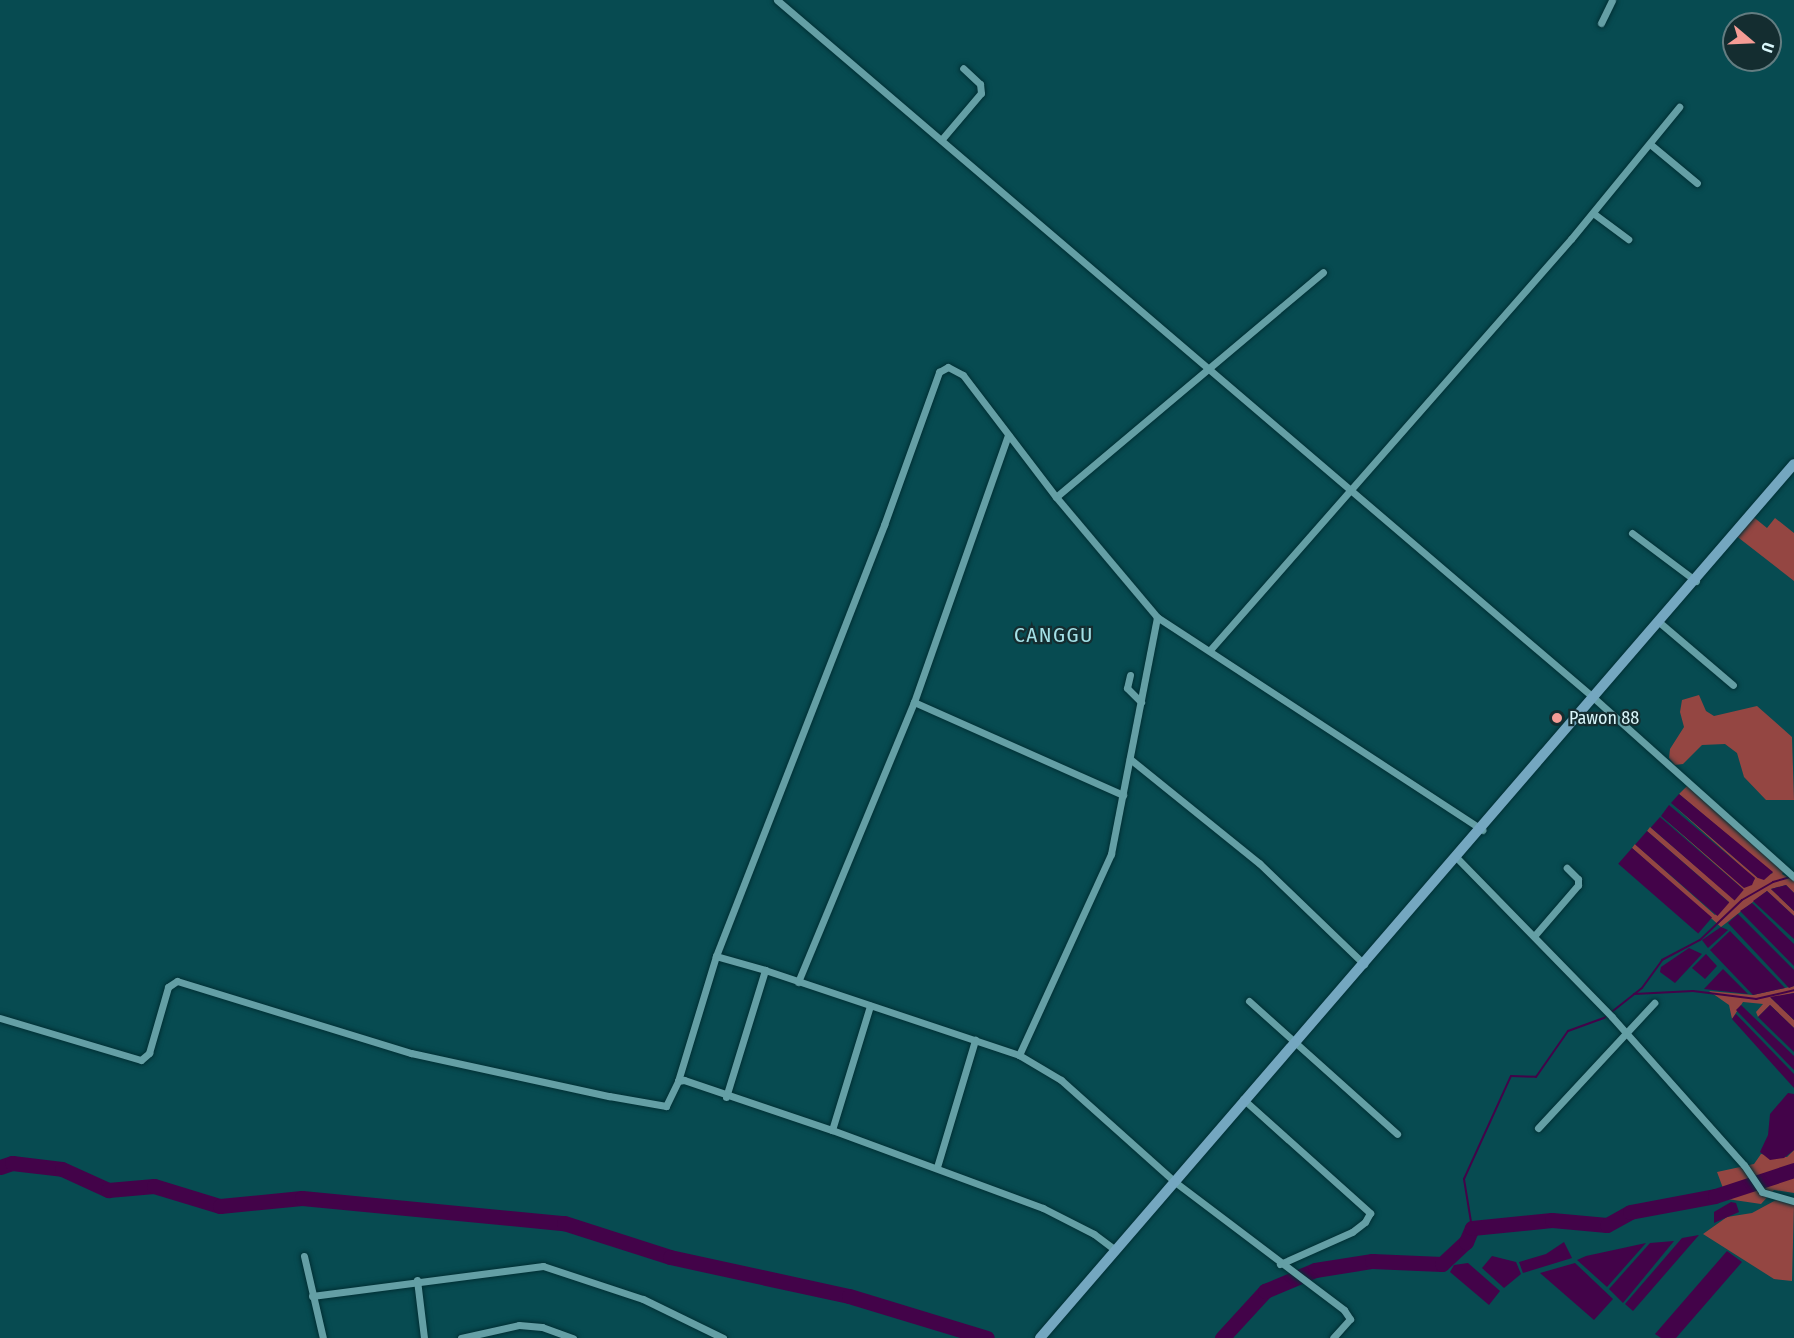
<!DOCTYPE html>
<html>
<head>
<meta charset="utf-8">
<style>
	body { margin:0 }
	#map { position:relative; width:1794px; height:1338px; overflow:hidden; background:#074b51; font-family:"Fira Sans Condensed",sans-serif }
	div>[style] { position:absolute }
	.green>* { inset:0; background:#944642 }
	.water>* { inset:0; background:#430349; transform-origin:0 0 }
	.stream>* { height:2px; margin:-1px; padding:0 1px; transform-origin:1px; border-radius:1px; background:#430349 }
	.river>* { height:15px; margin:-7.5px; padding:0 7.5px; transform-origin:7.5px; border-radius:7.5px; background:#430349 }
	.roads { filter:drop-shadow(0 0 2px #002f34) drop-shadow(0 0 2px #002f34) }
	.street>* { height:7px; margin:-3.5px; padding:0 3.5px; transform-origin:3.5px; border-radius:3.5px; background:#649fa5 }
	.secondary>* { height:10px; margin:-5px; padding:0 5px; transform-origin:5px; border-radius:5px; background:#74a7c0 }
	.dots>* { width:16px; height:16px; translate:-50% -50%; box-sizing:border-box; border:3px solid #142d30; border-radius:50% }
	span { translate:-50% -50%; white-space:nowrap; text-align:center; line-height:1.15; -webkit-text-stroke:4.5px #142d30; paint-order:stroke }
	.poi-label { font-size:18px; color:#d9f6fa }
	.left { translate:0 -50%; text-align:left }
	.quarter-label { font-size:21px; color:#a4e1e7; letter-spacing:1.5px }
	.north { position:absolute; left:1722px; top:12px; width:60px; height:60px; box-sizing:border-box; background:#142d30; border:2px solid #637d81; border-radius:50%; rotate:109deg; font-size:16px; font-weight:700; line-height:24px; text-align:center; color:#d9f6fa }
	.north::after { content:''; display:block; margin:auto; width:21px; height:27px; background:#f59c95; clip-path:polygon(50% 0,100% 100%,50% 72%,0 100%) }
</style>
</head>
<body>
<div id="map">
	<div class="green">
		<div style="clip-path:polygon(1751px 515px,1767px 528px,1775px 518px,1794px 533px,1794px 581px,1735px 535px)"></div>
		<div style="clip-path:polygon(1699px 695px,1706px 711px,1714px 716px,1757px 706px,1792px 737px,1794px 800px,1766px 800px,1744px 777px,1737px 753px,1725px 744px,1702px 745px,1683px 764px,1675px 765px,1669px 758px,1670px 749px,1684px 727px,1680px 712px,1682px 700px)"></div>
		<div style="clip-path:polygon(1691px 782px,1786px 867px,1782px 874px,1789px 878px,1794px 876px,1794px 893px,1786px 885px,1771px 889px,1794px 911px,1794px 916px,1767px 891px,1721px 927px,1632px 848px,1635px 844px,1715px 915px,1729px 902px,1647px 831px,1650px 827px,1728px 894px,1743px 889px,1661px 816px,1744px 887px,1755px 879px,1671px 803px,1758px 878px,1773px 873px,1679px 794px)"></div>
		<div style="clip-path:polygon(1794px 986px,1794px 993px,1771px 998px,1794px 1020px,1794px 1028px,1770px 1005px,1758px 1017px,1756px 1012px,1763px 1004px,1743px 1002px,1732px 1019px,1729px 1005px,1709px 991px,1753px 995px)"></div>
		<div style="clip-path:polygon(1794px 1150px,1794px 1193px,1774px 1190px,1761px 1204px,1727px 1199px,1717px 1172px,1754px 1164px,1761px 1154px,1787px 1157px)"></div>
		<div style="clip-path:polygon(1776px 1200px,1794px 1203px,1792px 1281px,1774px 1279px,1703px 1234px,1727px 1217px,1752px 1213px)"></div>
	</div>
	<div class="water">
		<div style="clip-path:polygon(1679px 794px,1773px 872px,1764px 880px,1758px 878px,1671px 803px)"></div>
		<div style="clip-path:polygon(1669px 805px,1755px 878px,1752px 885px,1744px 888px,1661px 816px)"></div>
		<div style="left:1660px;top:817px;width:111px;height:14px;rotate:41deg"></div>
		<div style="left:1647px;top:831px;width:109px;height:18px;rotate:41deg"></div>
		<div style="left:1632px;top:848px;width:106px;height:21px;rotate:41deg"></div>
		<div style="clip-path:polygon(1786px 885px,1794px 893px,1794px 911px,1771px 889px)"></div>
		<div style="clip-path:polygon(1767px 891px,1794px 916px,1794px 939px,1753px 901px)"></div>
		<div style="clip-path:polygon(1752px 903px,1794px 944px,1794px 966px,1740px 911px)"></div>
		<div style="clip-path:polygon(1738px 914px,1794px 970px,1794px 986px,1789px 988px,1728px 923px)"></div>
		<div style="clip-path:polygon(1721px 927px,1728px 930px,1708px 948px,1702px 940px)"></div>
		<div style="clip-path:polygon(1730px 931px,1785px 988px,1753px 995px,1710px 950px)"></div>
		<div style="clip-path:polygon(1689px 948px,1702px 954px,1675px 983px,1660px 972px,1661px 967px)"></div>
		<div style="clip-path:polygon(1706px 954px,1717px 966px,1705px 979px,1692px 968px)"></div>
		<div style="clip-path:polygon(1723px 969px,1748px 994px,1704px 989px)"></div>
		<div style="clip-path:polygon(1794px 993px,1794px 1020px,1770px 997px)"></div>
		<div style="clip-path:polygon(1741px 1005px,1794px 1056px,1794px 1070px,1736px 1010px)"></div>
		<div style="clip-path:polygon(1770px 1005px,1794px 1028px,1794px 1052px,1758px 1017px)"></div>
		<div style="clip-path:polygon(1736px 1014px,1794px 1074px,1794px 1088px,1732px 1019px)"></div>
		<div style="clip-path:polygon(1788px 1093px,1794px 1094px,1794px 1150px,1784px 1158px,1770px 1160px,1760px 1152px,1768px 1135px,1770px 1114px)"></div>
		<div style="clip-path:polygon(1731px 1202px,1736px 1203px,1739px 1212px,1714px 1223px,1714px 1212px)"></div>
		<div style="clip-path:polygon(1699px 1235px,1633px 1311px,1625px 1304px,1682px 1238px)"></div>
		<div style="clip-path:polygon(1674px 1241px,1623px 1303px,1609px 1289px,1650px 1243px)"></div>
		<div style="clip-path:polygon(1564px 1242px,1572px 1258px,1523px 1273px,1519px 1262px,1546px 1254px)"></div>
		<div style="clip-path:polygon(1646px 1243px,1607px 1287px,1577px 1260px,1586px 1256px)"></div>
		<div style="clip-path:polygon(1727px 1251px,1742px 1262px,1676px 1338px,1661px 1338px,1655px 1334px)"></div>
		<div style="clip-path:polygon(1492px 1256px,1516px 1262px,1521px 1274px,1504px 1288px,1482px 1268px)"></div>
		<div style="clip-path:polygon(1468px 1263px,1500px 1291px,1489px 1305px,1450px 1272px,1454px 1265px)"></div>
		<div style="clip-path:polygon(1575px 1263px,1613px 1299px,1594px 1320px,1540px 1273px)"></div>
	</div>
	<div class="stream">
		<div style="left:1634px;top:994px;width:59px;rotate:-2.9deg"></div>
		<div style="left:1693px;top:991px;width:64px;rotate:7.2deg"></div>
		<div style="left:1756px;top:999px;width:39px;rotate:-13deg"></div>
		<div style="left:1472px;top:1228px;width:50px;rotate:-99.3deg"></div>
		<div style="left:1464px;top:1179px;width:113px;rotate:-65.5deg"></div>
		<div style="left:1511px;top:1076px;width:25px;rotate:2deg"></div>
		<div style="left:1536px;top:1077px;width:56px;rotate:-55.2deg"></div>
		<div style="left:1568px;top:1031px;width:38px;rotate:-20deg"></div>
		<div style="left:1604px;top:1018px;width:48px;rotate:-38.3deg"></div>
		<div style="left:1642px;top:988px;width:34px;rotate:-54deg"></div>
		<div style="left:1662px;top:960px;width:43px;rotate:-27.8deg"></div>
		<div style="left:1700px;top:940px;width:58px;rotate:-43.6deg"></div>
		<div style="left:1742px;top:900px;width:36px;rotate:-30deg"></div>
		<div style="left:1773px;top:882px;width:19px;rotate:-16deg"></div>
	</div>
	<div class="river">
		<div style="left:0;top:1167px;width:13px;rotate:-18deg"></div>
		<div style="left:12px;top:1163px;width:50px;rotate:6.8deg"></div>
		<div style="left:62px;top:1169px;width:51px;rotate:24.5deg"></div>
		<div style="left:108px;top:1190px;width:46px;rotate:-5deg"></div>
		<div style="left:154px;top:1186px;width:69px;rotate:16.9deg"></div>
		<div style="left:220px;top:1206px;width:82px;rotate:-5.6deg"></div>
		<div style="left:302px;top:1198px;width:263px;rotate:5.5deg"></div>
		<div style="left:564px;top:1223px;width:111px;rotate:17.8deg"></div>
		<div style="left:670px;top:1257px;width:183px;rotate:12.3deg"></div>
		<div style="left:849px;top:1296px;width:144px;rotate:16.9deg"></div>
		<div style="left:1222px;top:1338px;width:64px;rotate:-47.5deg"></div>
		<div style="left:1265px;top:1291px;width:54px;rotate:-22.8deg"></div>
		<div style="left:1315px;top:1270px;width:58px;rotate:-9deg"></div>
		<div style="left:1372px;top:1261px;width:70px;rotate:2.5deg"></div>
		<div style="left:1442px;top:1264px;width:33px;rotate:-43deg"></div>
		<div style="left:1466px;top:1242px;width:15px;rotate:-67deg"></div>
		<div style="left:1472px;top:1228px;width:80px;rotate:-5.7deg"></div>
		<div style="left:1552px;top:1220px;width:55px;rotate:5.2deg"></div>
		<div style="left:1607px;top:1225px;width:26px;rotate:-29deg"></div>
		<div style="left:1630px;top:1212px;width:86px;rotate:-10.7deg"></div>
		<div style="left:1715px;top:1196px;width:83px;rotate:-18.2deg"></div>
	</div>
	<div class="roads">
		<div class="street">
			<div style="left:777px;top:0;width:1076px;rotate:40.51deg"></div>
			<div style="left:1595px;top:699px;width:267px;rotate:41.8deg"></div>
			<div style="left:1601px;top:23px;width:25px;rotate:-64deg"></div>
			<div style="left:942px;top:139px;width:60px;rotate:-49.7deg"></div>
			<div style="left:981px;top:93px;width:9px;rotate:-96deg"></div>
			<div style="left:980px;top:84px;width:23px;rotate:-137deg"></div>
			<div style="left:1650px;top:144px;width:61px;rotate:39.7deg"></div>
			<div style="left:1593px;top:213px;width:44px;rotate:36.6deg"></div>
			<div style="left:1056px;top:497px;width:349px;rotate:-40.1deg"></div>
			<div style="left:1632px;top:533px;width:80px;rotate:36.9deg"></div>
			<div style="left:1659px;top:622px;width:97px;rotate:40.4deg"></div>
			<div style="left:1210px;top:650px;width:547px;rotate:-48.71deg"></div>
			<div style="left:1571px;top:239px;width:171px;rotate:-50.7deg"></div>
			<div style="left:1130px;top:675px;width:13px;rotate:103deg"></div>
			<div style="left:1127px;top:688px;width:20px;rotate:45deg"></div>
			<div style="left:914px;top:702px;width:229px;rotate:24deg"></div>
			<div style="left:1130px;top:759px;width:166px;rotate:38.9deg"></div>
			<div style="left:1259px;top:863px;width:146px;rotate:43.9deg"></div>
			<div style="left:1457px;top:858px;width:222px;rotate:45.7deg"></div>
			<div style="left:1612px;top:1017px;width:198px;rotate:48.3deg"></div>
			<div style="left:1744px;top:1165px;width:32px;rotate:56deg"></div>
			<div style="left:1762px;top:1192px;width:33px;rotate:16deg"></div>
			<div style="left:1535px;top:935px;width:66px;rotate:-49.3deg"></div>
			<div style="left:1578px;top:885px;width:6px;rotate:-90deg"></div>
			<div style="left:1578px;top:879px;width:16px;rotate:-135deg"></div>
			<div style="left:716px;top:956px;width:51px;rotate:15.9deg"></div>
			<div style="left:798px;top:982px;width:303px;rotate:-67.5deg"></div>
			<div style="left:914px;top:702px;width:283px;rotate:-70.6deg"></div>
			<div style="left:1249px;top:1001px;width:199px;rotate:41.9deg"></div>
			<div style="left:0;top:1018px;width:147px;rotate:16.6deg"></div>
			<div style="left:141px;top:1060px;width:11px;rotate:-41deg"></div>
			<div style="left:149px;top:1053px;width:69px;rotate:-73.9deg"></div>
			<div style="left:168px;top:987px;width:11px;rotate:-34deg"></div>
			<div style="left:177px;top:981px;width:245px;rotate:17.1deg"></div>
			<div style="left:411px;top:1053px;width:203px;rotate:12.3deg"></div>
			<div style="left:609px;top:1096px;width:58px;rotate:10deg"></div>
			<div style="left:666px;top:1106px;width:28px;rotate:-64deg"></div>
			<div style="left:678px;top:1081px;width:6px;rotate:-9deg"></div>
			<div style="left:684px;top:1080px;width:156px;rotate:18.7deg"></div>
			<div style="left:832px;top:1130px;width:225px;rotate:20.3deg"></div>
			<div style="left:1043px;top:1208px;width:57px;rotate:27deg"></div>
			<div style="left:1094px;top:1234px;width:26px;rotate:37deg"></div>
			<div style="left:1019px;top:1055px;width:221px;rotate:-65.4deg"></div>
			<div style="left:1111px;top:854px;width:241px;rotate:-79deg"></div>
			<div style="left:678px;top:1081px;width:131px;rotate:-73.1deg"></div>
			<div style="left:716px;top:956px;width:463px;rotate:-68.7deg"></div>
			<div style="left:884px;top:525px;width:163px;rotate:-70.2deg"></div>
			<div style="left:939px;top:372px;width:10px;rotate:-29deg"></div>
			<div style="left:948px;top:367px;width:17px;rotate:28deg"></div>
			<div style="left:963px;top:375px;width:153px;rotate:52.7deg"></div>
			<div style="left:1056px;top:497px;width:157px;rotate:49.9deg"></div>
			<div style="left:1157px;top:617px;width:389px;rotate:33.2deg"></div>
			<div style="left:726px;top:1097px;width:133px;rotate:-72.9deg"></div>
			<div style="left:765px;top:970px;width:268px;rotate:18.5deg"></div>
			<div style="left:1019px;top:1055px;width:49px;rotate:30.8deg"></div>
			<div style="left:1061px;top:1080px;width:153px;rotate:41.8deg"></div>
			<div style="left:1175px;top:1182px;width:212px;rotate:37.1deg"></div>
			<div style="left:1344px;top:1310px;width:11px;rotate:56deg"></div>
			<div style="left:1350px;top:1319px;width:25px;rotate:132deg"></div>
			<div style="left:1243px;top:1099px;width:171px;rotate:41.9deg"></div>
			<div style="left:1370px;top:1213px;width:10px;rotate:119deg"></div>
			<div style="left:1365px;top:1222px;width:16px;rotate:142deg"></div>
			<div style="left:1352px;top:1232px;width:79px;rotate:156deg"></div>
			<div style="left:1538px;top:1128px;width:171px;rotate:-47.1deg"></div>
			<div style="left:832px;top:1130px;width:130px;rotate:-73deg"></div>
			<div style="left:937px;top:1167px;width:133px;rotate:-73.3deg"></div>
			<div style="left:304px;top:1256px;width:84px;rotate:77deg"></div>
			<div style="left:417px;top:1280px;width:58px;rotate:83.1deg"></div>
			<div style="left:312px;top:1296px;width:233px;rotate:-7.4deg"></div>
			<div style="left:543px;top:1266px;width:105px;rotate:18.3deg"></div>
			<div style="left:643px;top:1299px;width:89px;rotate:26deg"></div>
			<div style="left:461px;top:1338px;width:59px;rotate:-12.6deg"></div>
			<div style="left:519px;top:1325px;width:23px;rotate:5deg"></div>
			<div style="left:542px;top:1327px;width:33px;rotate:20deg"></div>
		</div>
		<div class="secondary">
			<div style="left:1040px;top:1338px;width:1154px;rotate:-49.22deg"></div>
		</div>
	</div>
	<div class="dots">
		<div style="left:1557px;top:718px;background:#f59c95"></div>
	</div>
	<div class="poi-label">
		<span class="left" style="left:1569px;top:718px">Pawon 88</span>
	</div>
	<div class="quarter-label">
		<span style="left:1054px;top:635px">CANGGU</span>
	</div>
	<div class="north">U</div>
</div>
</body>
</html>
